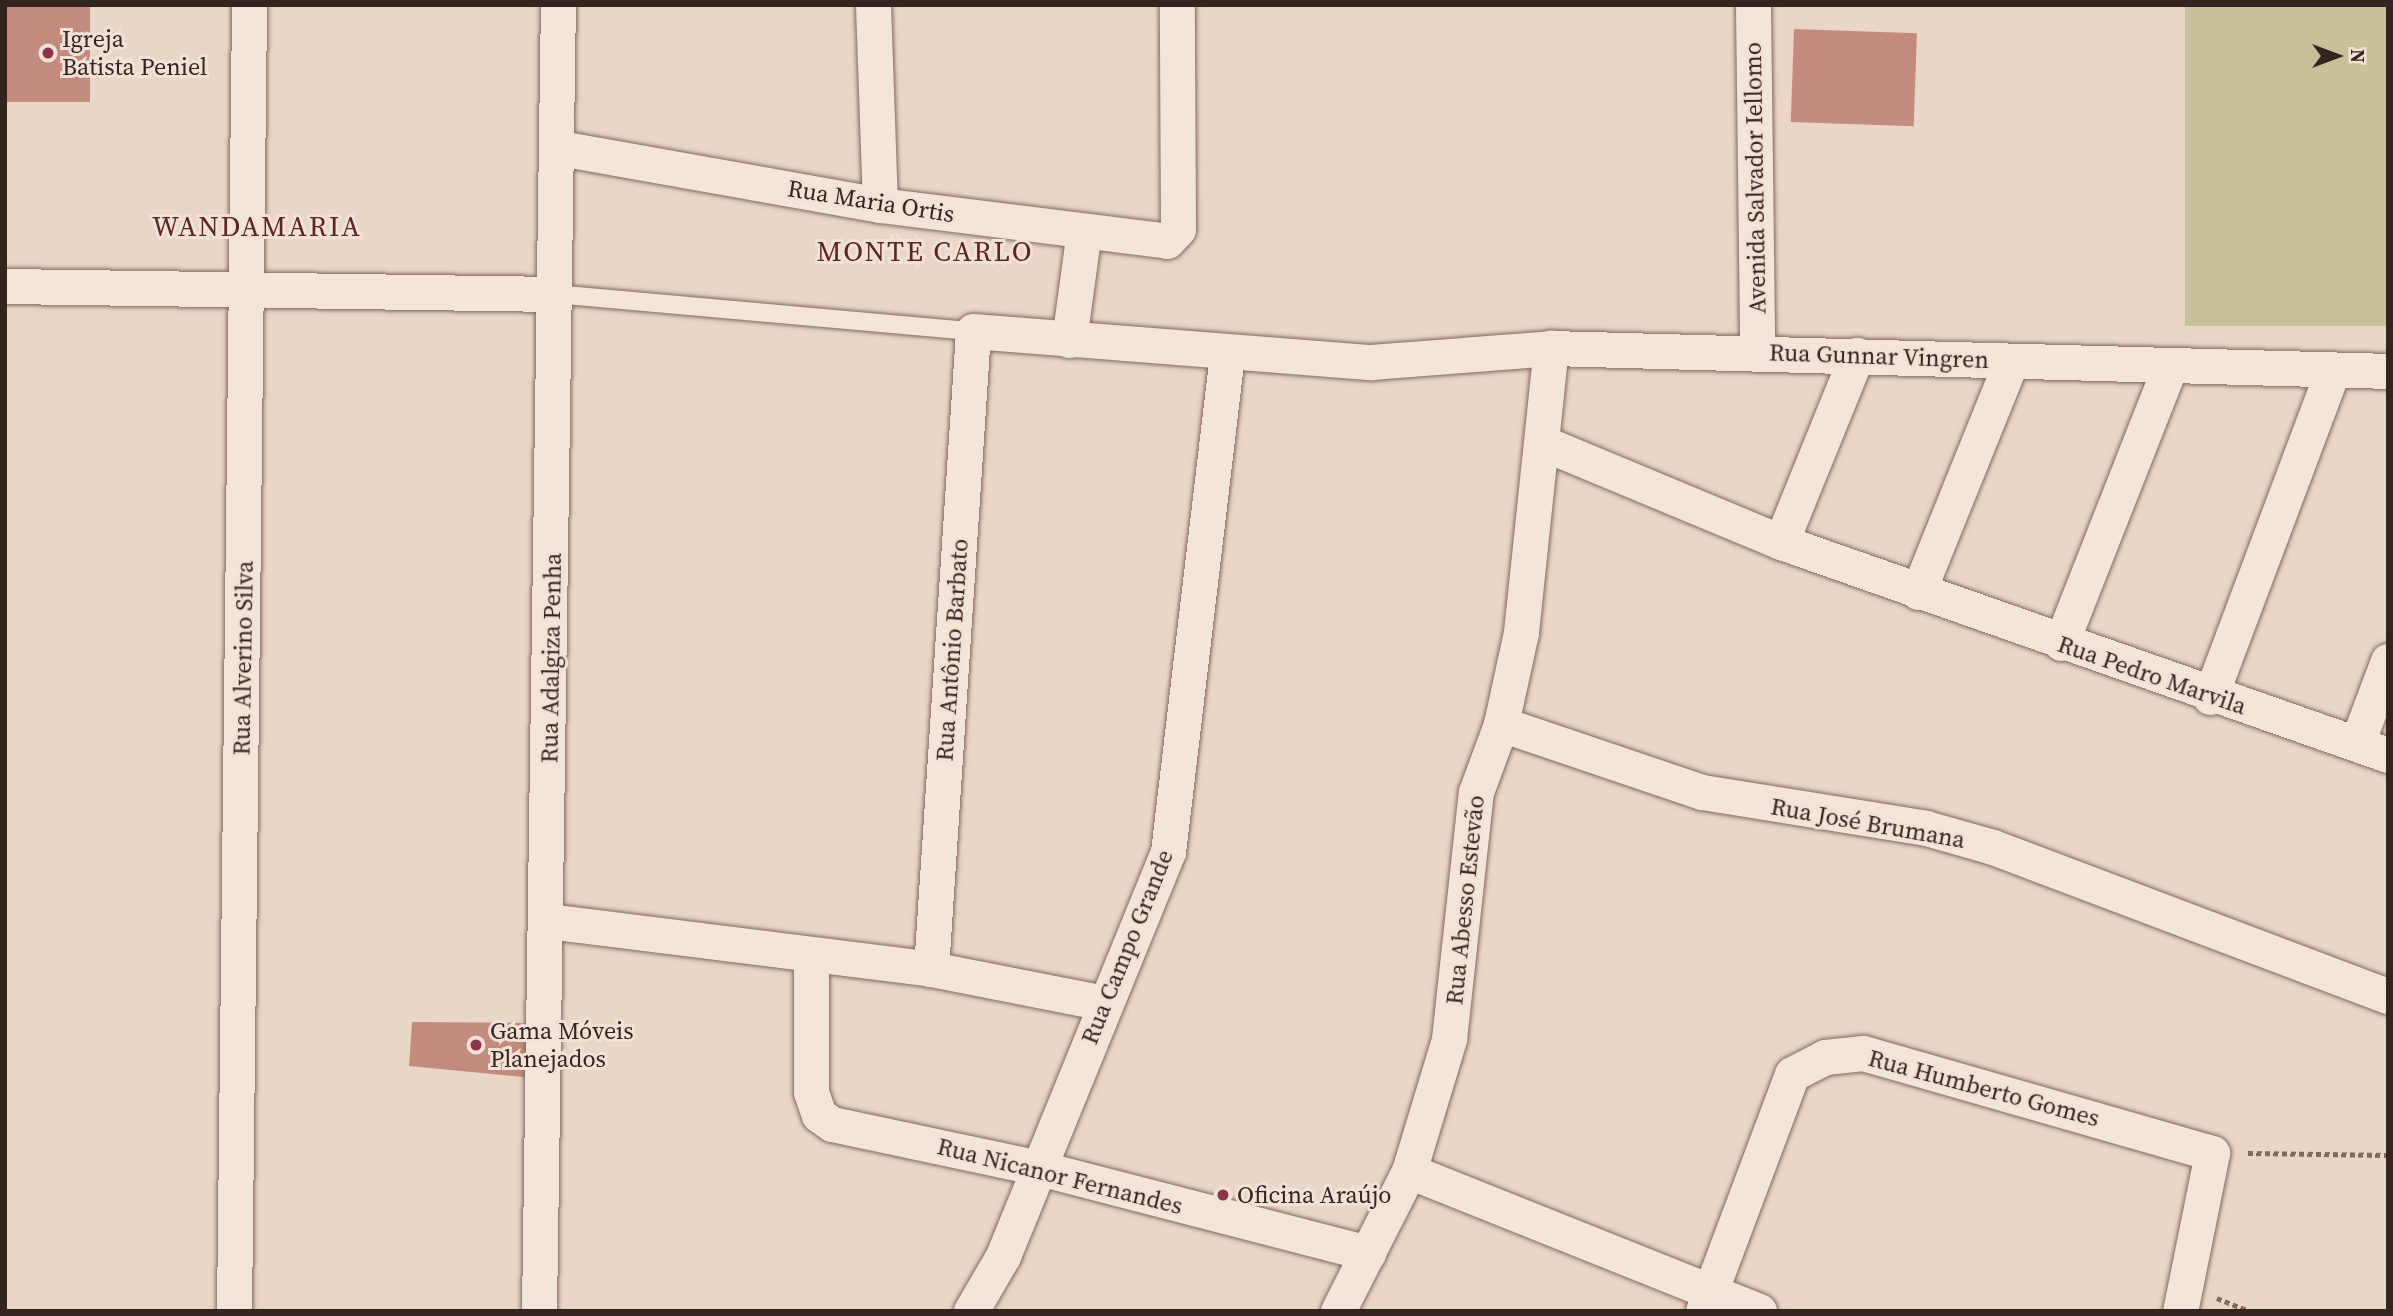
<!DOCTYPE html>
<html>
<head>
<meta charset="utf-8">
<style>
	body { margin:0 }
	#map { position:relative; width:2393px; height:1316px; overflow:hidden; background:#e9d6c6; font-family:"Source Serif 4",serif }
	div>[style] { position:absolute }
	.green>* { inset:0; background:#c6c09b; transform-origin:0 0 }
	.building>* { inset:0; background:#c38b80; transform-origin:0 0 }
	.path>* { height:4.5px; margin-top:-2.25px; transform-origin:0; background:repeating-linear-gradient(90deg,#82685e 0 5px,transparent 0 8.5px) }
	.roads { filter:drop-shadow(0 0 2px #82685e) drop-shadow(0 0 2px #82685e) }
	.lane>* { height:18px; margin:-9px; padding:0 9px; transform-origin:9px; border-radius:9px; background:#f5e5d8 }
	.street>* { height:35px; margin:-17.5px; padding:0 17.5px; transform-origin:17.5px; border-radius:17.5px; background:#f5e5d8 }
	.dots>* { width:19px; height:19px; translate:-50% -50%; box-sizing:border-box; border:4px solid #f1e2d5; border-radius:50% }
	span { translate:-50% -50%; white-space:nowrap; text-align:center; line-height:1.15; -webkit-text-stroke:6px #f1e2d5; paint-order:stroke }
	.poi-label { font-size:24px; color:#342420 }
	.left { translate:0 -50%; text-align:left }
	.street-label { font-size:24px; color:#342420 }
	.quarter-label { font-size:28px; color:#5c2427; letter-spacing:2px }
	.frame { position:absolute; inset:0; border:7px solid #342420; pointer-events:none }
	.north { position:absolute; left:2302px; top:21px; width:70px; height:70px; -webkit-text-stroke:5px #f1e2d5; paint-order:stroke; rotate:90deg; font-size:19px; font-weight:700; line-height:28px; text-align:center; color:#342420 }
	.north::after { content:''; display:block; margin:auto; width:24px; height:32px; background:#342420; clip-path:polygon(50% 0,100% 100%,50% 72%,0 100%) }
</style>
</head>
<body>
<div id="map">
	<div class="green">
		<div style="left:2185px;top:5px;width:203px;height:321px"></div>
	</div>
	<div class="building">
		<div style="left:5px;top:5px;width:85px;height:97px"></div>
		<div style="left:1794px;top:29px;width:123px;height:93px;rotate:2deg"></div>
		<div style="clip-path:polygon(412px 1022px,541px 1023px,545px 1079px,409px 1066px)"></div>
	</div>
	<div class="path">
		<div style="left:2248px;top:1153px;width:140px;rotate:0.8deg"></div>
		<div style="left:2217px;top:1298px;width:35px;rotate:22deg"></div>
	</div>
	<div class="roads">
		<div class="lane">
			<div style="left:555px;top:294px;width:420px;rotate:5.1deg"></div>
		</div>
		<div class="street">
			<div style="left:873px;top:5px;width:200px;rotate:88deg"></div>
			<div style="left:1753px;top:5px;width:346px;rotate:89.3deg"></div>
			<div style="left:560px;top:148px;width:325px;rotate:10.1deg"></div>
			<div style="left:880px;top:205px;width:289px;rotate:7.1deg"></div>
			<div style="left:1167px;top:241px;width:16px;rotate:-47deg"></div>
			<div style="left:1178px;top:229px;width:224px;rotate:-90.3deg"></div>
			<div style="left:5px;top:286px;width:550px;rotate:0.83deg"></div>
			<div style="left:1069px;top:340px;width:110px;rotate:-82.2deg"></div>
			<div style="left:1543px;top:443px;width:258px;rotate:22.6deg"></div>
			<div style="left:1781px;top:542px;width:643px;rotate:19.34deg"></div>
			<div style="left:1781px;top:542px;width:202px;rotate:-67.9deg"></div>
			<div style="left:1918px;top:592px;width:248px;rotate:-68deg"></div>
			<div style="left:2061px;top:643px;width:295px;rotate:-68.5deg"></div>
			<div style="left:2210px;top:697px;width:349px;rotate:-69.4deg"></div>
			<div style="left:1501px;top:724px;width:212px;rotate:18.7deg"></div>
			<div style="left:1702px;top:792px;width:227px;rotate:9.1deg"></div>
			<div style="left:1926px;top:828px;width:70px;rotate:15.8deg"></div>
			<div style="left:1993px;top:847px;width:422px;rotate:20.7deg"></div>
			<div style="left:2357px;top:743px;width:88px;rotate:-69.3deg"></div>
			<div style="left:548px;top:921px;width:386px;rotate:7.1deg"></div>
			<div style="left:931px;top:969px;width:176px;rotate:11.1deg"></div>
			<div style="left:811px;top:954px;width:138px;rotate:90deg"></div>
			<div style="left:811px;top:1092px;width:24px;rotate:71deg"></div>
			<div style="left:819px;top:1115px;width:16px;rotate:35deg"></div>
			<div style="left:832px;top:1124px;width:212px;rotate:12deg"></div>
			<div style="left:1039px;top:1168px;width:340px;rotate:14.5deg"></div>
			<div style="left:931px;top:969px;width:639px;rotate:-86.23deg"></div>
			<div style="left:973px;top:331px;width:399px;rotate:4.5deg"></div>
			<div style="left:1371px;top:362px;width:181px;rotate:-4.4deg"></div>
			<div style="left:1551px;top:348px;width:837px;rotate:1.57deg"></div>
			<div style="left:1409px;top:1171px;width:377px;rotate:21.8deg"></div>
			<div style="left:234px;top:1311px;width:1306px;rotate:-89.34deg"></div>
			<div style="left:539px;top:1311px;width:1306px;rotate:-89.17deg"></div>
			<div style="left:971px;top:1311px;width:64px;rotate:-59.8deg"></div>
			<div style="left:1003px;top:1256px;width:436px;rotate:-67.8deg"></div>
			<div style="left:1168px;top:852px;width:501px;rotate:-83.24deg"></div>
			<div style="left:1338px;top:1311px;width:157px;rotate:-63.1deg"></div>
			<div style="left:1409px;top:1171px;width:138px;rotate:-73.1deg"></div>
			<div style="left:1449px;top:1039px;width:248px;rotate:-83.8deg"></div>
			<div style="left:1476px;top:792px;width:72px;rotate:-69.8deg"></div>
			<div style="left:1501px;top:724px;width:94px;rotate:-77.7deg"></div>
			<div style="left:1521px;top:632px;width:286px;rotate:-84deg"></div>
			<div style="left:1703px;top:1311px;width:253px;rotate:-69.4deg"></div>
			<div style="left:1792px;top:1074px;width:37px;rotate:-27deg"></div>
			<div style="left:1825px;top:1057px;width:38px;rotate:-6deg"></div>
			<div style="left:1863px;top:1053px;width:363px;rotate:16deg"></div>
			<div style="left:2212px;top:1153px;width:161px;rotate:101.4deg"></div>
		</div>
	</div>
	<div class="dots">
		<div style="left:48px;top:53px;background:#8b344b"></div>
		<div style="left:476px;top:1045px;background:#8b344b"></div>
		<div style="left:1223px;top:1195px;background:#8b344b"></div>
	</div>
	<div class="poi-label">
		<span class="left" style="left:62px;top:53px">Igreja<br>Batista Peniel</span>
		<span class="left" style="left:490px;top:1045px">Gama Móveis<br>Planejados</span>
		<span class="left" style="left:1237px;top:1195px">Oficina Araújo</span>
	</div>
	<div class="street-label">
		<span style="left:1755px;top:178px;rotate:-91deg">Avenida Salvador Iellomo</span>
		<span style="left:871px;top:201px;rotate:9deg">Rua Maria Ortis</span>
		<span style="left:1879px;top:356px;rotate:2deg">Rua Gunnar Vingren</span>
		<span style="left:952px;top:650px;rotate:-86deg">Rua Antônio Barbato</span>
		<span style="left:243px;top:658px;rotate:-89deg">Rua Alverino Silva</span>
		<span style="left:551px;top:658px;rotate:-89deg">Rua Adalgiza Penha</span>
		<span style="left:2152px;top:675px;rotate:19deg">Rua Pedro Marvila</span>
		<span style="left:1868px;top:823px;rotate:10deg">Rua José Brumana</span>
		<span style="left:1465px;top:900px;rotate:-84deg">Rua Abesso Estevão</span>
		<span style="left:1127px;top:947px;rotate:-68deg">Rua Campo Grande</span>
		<span style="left:1984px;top:1088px;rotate:15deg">Rua Humberto Gomes</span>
		<span style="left:1060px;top:1176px;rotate:14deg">Rua Nicanor Fernandes</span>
	</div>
	<div class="quarter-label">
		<span style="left:257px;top:226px">WANDAMARIA</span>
		<span style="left:925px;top:251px">MONTE CARLO</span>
	</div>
	<div class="frame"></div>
	<div class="north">N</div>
</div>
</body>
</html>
